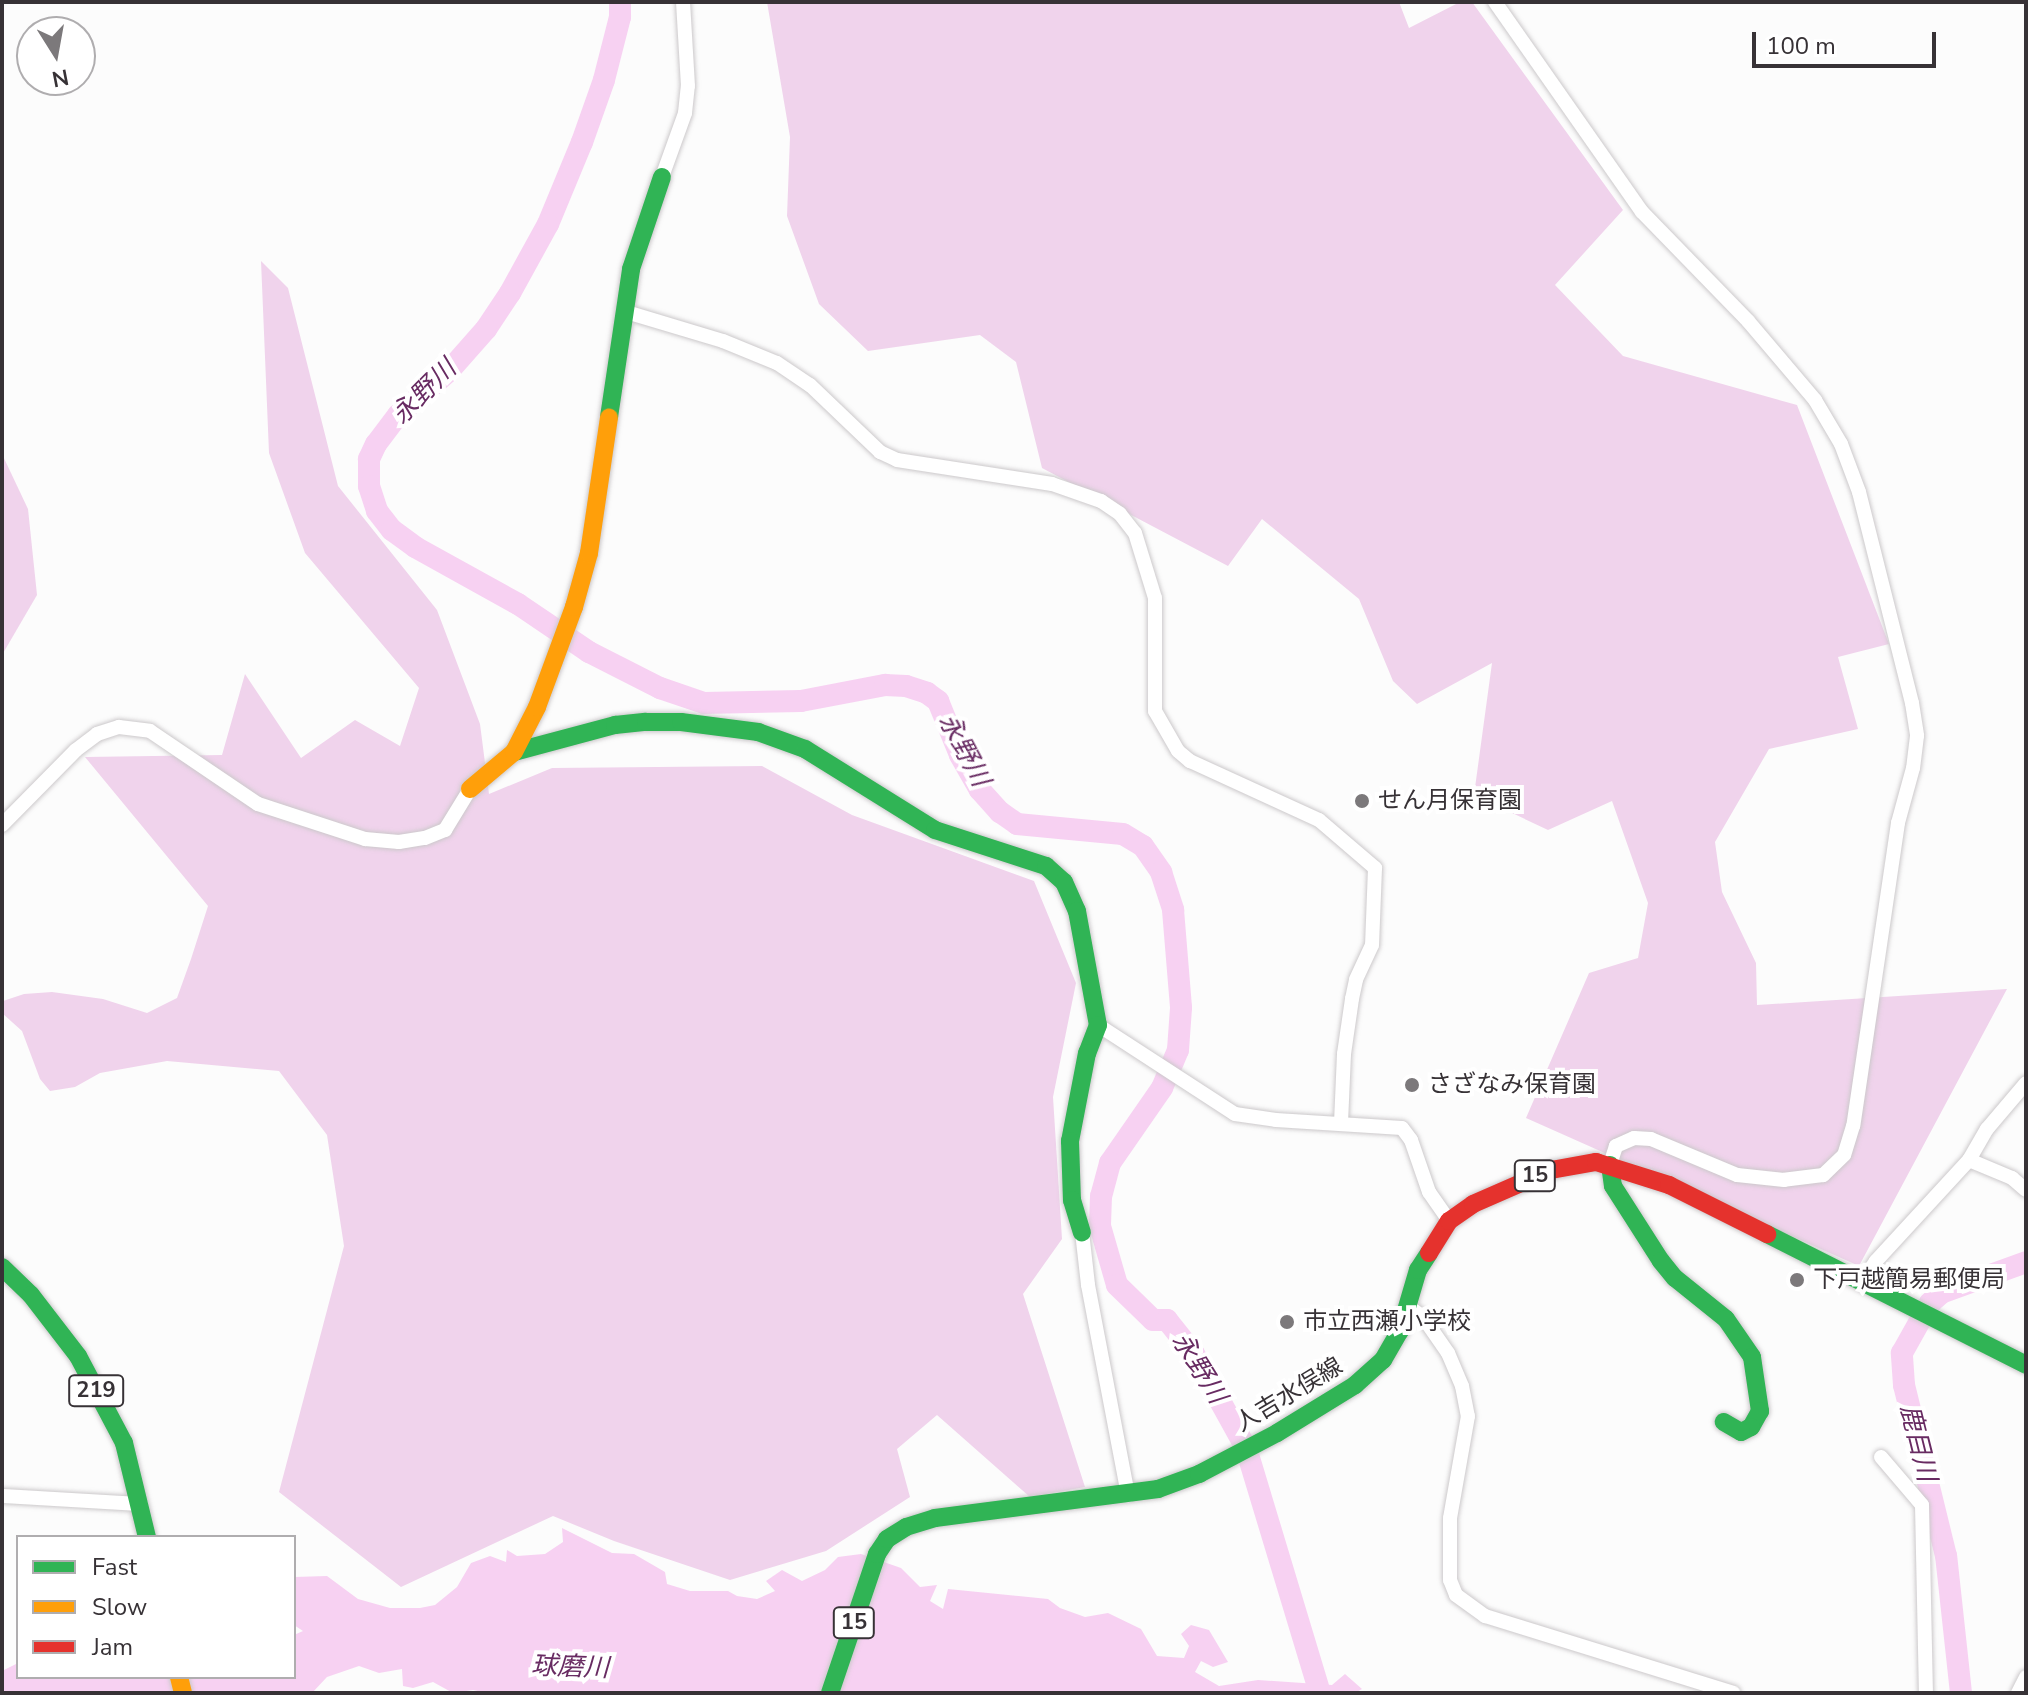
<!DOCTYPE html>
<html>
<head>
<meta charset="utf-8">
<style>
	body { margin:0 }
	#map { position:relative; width:2028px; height:1695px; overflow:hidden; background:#fcfcfc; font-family:"Nunito Sans","Noto Sans JP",sans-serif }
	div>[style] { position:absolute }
	.forest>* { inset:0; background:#f0d3ec }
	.water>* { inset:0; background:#f7d1f2 }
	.river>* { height:22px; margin:-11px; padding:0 11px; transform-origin:11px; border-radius:11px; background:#f7d1f2 }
	.roads { filter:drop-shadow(0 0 2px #ccc9cb) drop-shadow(0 0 2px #ccc9cb) }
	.street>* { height:14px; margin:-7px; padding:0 7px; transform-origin:7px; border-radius:7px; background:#fff }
	.fast>* { height:18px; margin:-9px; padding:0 9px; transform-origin:9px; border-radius:9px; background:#30b455 }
	.slow>* { height:18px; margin:-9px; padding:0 9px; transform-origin:9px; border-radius:9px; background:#ff9f0a }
	.jam>* { height:18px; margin:-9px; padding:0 9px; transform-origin:9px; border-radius:9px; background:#e5322d }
	.dots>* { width:22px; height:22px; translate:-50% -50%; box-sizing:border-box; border:4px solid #fff; border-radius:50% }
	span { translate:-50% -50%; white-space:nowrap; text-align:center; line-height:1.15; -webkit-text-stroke:8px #fff; paint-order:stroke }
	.shield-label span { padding:2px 6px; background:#fff; border:2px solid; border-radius:6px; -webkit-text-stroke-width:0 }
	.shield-label { font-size:22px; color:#373236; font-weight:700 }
	.poi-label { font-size:24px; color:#373236 }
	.left { translate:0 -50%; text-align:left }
	.street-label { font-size:24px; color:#373236 }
	.water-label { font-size:26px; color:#682b62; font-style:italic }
	.frame { position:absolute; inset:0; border:4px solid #373236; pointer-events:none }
	.legend { position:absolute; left:16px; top:1535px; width:280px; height:144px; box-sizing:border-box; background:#fff; border:2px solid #afadaf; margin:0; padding:10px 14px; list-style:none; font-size:24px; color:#373236 }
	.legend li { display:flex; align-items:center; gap:16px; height:40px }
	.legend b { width:40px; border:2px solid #afadaf }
	.north { position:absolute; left:16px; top:16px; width:80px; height:80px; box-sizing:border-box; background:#fff; border:2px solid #afadaf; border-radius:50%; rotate:169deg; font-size:22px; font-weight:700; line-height:32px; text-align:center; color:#373236 }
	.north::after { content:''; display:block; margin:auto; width:28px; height:36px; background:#7c797b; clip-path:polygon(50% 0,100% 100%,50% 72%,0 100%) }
	.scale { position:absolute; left:1752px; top:32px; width:184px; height:36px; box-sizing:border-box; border:4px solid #373236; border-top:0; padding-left:10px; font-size:24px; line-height:28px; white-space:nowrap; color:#373236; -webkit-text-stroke:6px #fff; paint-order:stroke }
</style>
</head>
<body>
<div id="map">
	<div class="forest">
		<div style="clip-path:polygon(767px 2px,1399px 2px,1409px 28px,1460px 2px,1472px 2px,1623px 210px,1555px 285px,1623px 356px,1797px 405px,1889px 644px,1838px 657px,1858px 729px,1769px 749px,1715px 842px,1722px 892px,1756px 963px,1757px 1005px,2007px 989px,1859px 1266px,1526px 1118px,1589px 973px,1638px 958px,1648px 903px,1612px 801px,1548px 830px,1474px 795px,1492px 663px,1417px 704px,1393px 681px,1359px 599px,1262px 519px,1228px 566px,1042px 468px,1016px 362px,980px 335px,868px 351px,819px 304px,787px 216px,790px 137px)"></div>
		<div style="clip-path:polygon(261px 261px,288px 288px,338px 486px,437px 610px,480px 724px,489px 794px,552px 768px,762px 766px,852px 815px,1034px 881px,1076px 983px,1053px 1097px,1062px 1239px,1023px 1294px,1085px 1487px,1030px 1497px,937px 1415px,897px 1449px,910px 1497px,826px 1551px,730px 1580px,614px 1541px,553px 1516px,401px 1587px,279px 1492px,344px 1246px,327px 1135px,279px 1071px,167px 1061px,100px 1073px,75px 1087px,50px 1091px,40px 1079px,22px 1031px,2px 1013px,3px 1001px,24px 994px,52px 992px,103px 999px,147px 1013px,177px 998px,191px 959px,208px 906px,85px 757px,222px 755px,245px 674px,301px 758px,355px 720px,400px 746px,419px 688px,305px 553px,269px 453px)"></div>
		<div style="clip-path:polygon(2px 454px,28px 509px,37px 595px,2px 655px)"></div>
	</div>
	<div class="water">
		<div style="clip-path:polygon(562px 1528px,612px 1553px,634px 1554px,665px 1572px,667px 1584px,690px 1591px,728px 1591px,737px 1596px,757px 1599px,775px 1591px,766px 1581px,782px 1570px,802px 1581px,825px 1570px,838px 1557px,861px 1554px,901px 1568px,920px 1587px,937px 1585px,930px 1601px,943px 1609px,948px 1589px,1048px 1599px,1060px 1608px,1085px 1617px,1108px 1613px,1141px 1629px,1157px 1656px,1184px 1658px,1189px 1646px,1181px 1634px,1191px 1625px,1209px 1630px,1228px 1662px,1213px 1667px,1201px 1661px,1195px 1672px,1219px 1686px,1258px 1680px,1332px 1685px,1345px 1674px,1362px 1689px,1355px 1693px,487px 1693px,473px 1690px,453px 1693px,433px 1682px,413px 1688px,403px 1686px,402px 1669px,379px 1673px,359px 1666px,327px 1677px,312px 1693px,2px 1693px,2px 1671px,18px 1663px,18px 1677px,294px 1677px,294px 1635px,303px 1631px,294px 1625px,294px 1577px,327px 1576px,358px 1599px,390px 1608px,420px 1608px,435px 1605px,457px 1587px,471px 1563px,490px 1556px,506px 1562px,507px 1550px,517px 1556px,545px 1554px,563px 1542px)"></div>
	</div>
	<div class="river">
		<div style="left:620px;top:2px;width:15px;rotate:90deg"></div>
		<div style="left:620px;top:17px;width:65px;rotate:104.3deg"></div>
		<div style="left:604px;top:80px;width:66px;rotate:109.5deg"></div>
		<div style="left:582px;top:142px;width:89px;rotate:112.5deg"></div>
		<div style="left:548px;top:224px;width:79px;rotate:118.8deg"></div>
		<div style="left:510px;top:293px;width:43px;rotate:123.7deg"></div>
		<div style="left:486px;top:329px;width:56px;rotate:131.4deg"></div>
		<div style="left:449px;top:371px;width:67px;rotate:139.2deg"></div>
		<div style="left:398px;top:415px;width:36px;rotate:127deg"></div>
		<div style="left:376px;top:444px;width:17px;rotate:115deg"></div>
		<div style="left:369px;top:459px;width:27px;rotate:90deg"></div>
		<div style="left:369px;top:486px;width:26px;rotate:72deg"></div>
		<div style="left:377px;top:511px;width:24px;rotate:52deg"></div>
		<div style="left:392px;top:530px;width:29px;rotate:36deg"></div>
		<div style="left:415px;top:547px;width:118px;rotate:29deg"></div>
		<div style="left:518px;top:604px;width:86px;rotate:34.1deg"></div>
		<div style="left:589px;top:652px;width:80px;rotate:26.9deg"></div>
		<div style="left:660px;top:688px;width:46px;rotate:18.8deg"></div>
		<div style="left:704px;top:703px;width:97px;rotate:-1.2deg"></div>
		<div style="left:801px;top:701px;width:86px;rotate:-10.8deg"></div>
		<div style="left:885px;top:685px;width:21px;rotate:3deg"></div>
		<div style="left:906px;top:686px;width:22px;rotate:18deg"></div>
		<div style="left:927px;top:693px;width:14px;rotate:36deg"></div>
		<div style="left:938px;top:701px;width:58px;rotate:67.8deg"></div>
		<div style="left:960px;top:755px;width:40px;rotate:60.3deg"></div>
		<div style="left:980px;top:790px;width:30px;rotate:48deg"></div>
		<div style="left:1000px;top:812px;width:21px;rotate:35deg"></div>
		<div style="left:1017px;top:824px;width:106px;rotate:5.4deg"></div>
		<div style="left:1123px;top:834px;width:23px;rotate:31deg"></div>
		<div style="left:1143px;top:846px;width:32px;rotate:55deg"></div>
		<div style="left:1161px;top:872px;width:40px;rotate:72deg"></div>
		<div style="left:1173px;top:910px;width:98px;rotate:85.3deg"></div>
		<div style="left:1181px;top:1008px;width:42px;rotate:94.1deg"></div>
		<div style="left:1178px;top:1050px;width:41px;rotate:112.8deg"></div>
		<div style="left:1162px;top:1088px;width:91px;rotate:124.7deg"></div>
		<div style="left:1110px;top:1163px;width:34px;rotate:105deg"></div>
		<div style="left:1101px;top:1196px;width:30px;rotate:92deg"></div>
		<div style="left:1100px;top:1226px;width:61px;rotate:73.9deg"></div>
		<div style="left:1117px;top:1285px;width:50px;rotate:44.2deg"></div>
		<div style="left:1153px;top:1320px;width:14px"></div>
		<div style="left:1167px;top:1320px;width:43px;rotate:51.5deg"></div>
		<div style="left:1194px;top:1354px;width:107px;rotate:61deg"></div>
		<div style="left:1246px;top:1448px;width:256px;rotate:73.2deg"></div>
		<div style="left:1961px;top:1693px;width:138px;rotate:-96.2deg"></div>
		<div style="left:1946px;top:1556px;width:176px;rotate:-103.8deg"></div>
		<div style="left:1904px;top:1385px;width:32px;rotate:-94deg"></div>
		<div style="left:1902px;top:1353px;width:57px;rotate:-60.8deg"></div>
		<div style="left:1930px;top:1303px;width:15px;rotate:-42deg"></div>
		<div style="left:1941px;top:1293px;width:90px;rotate:-20deg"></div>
	</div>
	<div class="roads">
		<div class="street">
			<div style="left:1495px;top:2px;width:256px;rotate:55deg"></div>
			<div style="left:1642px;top:212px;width:152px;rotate:45.8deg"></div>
			<div style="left:1748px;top:321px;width:104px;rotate:49.7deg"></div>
			<div style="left:1815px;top:400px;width:51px;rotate:59.4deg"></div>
			<div style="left:1841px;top:444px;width:51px;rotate:69.4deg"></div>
			<div style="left:1859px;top:492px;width:218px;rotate:75.9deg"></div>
			<div style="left:1912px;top:703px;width:33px;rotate:81deg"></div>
			<div style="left:1917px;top:736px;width:32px;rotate:97deg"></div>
			<div style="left:1913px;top:768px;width:57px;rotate:105.3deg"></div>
			<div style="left:1898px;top:823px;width:306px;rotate:98.4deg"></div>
			<div style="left:1853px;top:1126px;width:30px;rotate:107deg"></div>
			<div style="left:1844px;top:1155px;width:29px;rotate:136deg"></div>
			<div style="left:1823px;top:1175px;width:39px;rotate:173deg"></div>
			<div style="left:1784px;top:1180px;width:47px;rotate:-173.9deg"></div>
			<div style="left:1737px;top:1175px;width:93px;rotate:-157.3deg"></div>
			<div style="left:1651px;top:1139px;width:17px;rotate:-177deg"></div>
			<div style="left:1634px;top:1138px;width:20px;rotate:156deg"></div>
			<div style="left:1616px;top:1146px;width:20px;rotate:108deg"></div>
			<div style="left:662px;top:177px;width:68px;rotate:-70.2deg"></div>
			<div style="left:685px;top:113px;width:27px;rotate:-84deg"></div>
			<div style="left:688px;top:86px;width:84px;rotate:-93.4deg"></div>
			<div style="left:623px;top:311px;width:104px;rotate:16.7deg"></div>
			<div style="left:723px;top:341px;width:58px;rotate:22.2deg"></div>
			<div style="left:777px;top:363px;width:40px;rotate:34deg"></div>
			<div style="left:810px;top:385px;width:97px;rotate:43.7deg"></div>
			<div style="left:880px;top:452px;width:19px;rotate:25deg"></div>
			<div style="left:897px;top:460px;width:157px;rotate:8.8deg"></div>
			<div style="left:1052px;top:484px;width:52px;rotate:19.1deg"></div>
			<div style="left:1101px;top:501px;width:23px;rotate:34deg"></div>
			<div style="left:1120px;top:514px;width:24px;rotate:52deg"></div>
			<div style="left:1135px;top:533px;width:68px;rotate:72.9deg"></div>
			<div style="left:1155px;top:598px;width:113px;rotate:90deg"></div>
			<div style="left:1155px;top:711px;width:46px;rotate:60.1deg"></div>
			<div style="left:1178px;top:751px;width:16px;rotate:40deg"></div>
			<div style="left:1190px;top:761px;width:142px;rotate:24.6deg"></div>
			<div style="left:1319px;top:820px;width:74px;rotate:40.6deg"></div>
			<div style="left:1375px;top:868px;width:77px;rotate:92.2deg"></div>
			<div style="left:1372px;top:945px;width:38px;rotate:115deg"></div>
			<div style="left:1356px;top:980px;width:19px;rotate:102deg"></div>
			<div style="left:1352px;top:999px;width:56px;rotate:98.3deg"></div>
			<div style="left:1344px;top:1054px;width:69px;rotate:92.5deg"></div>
			<div style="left:2px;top:825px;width:105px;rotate:-45.4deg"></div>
			<div style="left:76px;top:750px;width:26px;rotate:-37deg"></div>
			<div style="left:97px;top:734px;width:23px;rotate:-18deg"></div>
			<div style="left:119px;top:727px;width:31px;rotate:7deg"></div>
			<div style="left:150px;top:731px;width:130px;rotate:34.1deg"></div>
			<div style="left:258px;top:804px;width:113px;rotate:18.1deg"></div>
			<div style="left:365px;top:839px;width:34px;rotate:5deg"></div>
			<div style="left:399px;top:842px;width:26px;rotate:-9deg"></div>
			<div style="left:425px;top:838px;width:22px;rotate:-22deg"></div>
			<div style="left:445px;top:830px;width:48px;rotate:-58.6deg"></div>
			<div style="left:1098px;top:1025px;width:163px;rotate:33deg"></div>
			<div style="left:1235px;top:1114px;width:41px;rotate:8.3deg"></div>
			<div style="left:1276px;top:1120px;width:126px;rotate:3.6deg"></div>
			<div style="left:1402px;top:1128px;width:15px;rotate:53deg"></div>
			<div style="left:1411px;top:1140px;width:55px;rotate:70.9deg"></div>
			<div style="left:1429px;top:1192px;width:35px;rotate:55deg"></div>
			<div style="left:1969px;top:1160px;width:36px;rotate:-60deg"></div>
			<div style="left:1987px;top:1129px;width:60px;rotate:-49.7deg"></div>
			<div style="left:1082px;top:1232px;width:53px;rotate:83.5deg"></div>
			<div style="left:1088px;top:1285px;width:214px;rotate:79.2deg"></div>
			<div style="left:1861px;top:1284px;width:27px;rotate:-57deg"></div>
			<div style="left:1876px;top:1261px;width:137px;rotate:-47.4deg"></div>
			<div style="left:1969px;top:1160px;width:47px;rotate:22.7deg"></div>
			<div style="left:2012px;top:1178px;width:18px;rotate:41deg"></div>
			<div style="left:1409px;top:1307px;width:17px;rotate:36deg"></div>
			<div style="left:1423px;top:1317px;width:44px;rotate:55.2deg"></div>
			<div style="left:1448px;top:1353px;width:36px;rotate:67deg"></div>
			<div style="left:1462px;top:1386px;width:31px;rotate:79deg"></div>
			<div style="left:1468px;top:1416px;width:104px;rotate:100deg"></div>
			<div style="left:1450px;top:1518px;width:62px;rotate:90deg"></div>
			<div style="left:1450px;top:1580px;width:16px;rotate:68deg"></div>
			<div style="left:1456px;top:1595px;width:36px;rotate:36deg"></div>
			<div style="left:1485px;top:1616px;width:260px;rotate:17.2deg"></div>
			<div style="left:1881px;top:1457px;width:63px;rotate:49.5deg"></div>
			<div style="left:1922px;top:1505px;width:188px;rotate:88.8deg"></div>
			<div style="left:2px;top:1496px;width:139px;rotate:3.3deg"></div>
			<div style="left:2018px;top:1693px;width:18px;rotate:-63deg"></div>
		</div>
		<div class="fast">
			<div style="left:609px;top:417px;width:150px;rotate:-81.5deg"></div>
			<div style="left:631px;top:269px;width:97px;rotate:-71.4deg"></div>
			<div style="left:514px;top:752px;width:105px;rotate:-15deg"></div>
			<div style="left:615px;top:725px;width:31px;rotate:-6deg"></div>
			<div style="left:646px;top:722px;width:35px"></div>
			<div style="left:681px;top:722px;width:78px;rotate:7.4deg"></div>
			<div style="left:758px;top:732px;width:50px;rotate:19.9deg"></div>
			<div style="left:805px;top:749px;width:153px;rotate:31.9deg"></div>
			<div style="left:935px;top:830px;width:117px;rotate:18deg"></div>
			<div style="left:1046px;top:866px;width:24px;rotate:42deg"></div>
			<div style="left:1064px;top:882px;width:32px;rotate:66deg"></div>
			<div style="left:1077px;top:911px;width:116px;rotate:79.6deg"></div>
			<div style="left:1098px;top:1025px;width:30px;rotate:111deg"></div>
			<div style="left:1087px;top:1053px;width:90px;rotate:100.9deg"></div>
			<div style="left:1070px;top:1141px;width:59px;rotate:88.1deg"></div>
			<div style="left:1072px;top:1200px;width:34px;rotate:73deg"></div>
			<div style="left:1610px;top:1165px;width:21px;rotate:82deg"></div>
			<div style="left:1613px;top:1186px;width:89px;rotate:57.4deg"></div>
			<div style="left:1661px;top:1261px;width:22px;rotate:51deg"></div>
			<div style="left:1675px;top:1278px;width:65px;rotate:38.8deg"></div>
			<div style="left:1726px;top:1319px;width:46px;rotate:55.6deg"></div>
			<div style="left:1752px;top:1357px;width:55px;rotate:81.6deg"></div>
			<div style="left:1760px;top:1411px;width:18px;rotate:119deg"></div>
			<div style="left:1751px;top:1427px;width:11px;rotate:153deg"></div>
			<div style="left:1741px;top:1432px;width:20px;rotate:-150deg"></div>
			<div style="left:1767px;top:1234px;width:290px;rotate:26.8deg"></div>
			<div style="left:2px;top:1267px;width:40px;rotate:44deg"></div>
			<div style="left:31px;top:1295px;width:77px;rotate:52.4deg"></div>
			<div style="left:78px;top:1356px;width:98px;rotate:62.1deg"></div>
			<div style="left:124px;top:1443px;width:97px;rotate:76.3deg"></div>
			<div style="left:830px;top:1693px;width:147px;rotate:-71.3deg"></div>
			<div style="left:877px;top:1554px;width:18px;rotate:-56deg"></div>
			<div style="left:887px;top:1539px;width:22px;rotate:-32deg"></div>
			<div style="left:906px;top:1527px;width:30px;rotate:-17deg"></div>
			<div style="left:935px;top:1518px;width:225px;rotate:-7.4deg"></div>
			<div style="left:1158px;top:1489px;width:44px;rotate:-20.1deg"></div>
			<div style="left:1199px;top:1474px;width:88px;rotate:-27.7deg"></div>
			<div style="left:1277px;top:1433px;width:92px;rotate:-31.6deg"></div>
			<div style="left:1355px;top:1385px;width:38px;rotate:-42deg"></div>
			<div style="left:1383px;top:1360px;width:34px;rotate:-60deg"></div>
			<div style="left:1400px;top:1331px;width:64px;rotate:-73.6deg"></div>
			<div style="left:1418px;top:1270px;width:20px;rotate:-57deg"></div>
		</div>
		<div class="slow">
			<div style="left:470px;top:789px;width:57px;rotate:-40.1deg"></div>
			<div style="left:514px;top:752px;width:51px;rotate:-62.9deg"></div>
			<div style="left:537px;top:707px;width:107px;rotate:-69.7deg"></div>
			<div style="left:574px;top:607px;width:56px;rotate:-74.5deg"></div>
			<div style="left:589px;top:553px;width:137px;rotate:-81.6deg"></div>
			<div style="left:179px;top:1677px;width:16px;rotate:76deg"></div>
		</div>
		<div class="jam">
			<div style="left:1429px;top:1253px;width:38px;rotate:-58deg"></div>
			<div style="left:1449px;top:1221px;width:29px;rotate:-35deg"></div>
			<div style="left:1473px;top:1204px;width:85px;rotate:-23.6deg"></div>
			<div style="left:1551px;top:1170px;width:46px;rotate:-10.1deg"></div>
			<div style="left:1596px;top:1162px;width:77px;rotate:17.5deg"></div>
			<div style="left:1669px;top:1185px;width:110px;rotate:26.6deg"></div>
		</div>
	</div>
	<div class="dots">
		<div style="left:1362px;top:801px;background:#7c797b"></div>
		<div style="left:1412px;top:1085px;background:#7c797b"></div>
		<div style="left:1797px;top:1280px;background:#7c797b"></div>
		<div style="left:1287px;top:1322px;background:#7c797b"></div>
	</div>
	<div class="shield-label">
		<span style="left:1535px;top:1176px">15</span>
		<span style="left:96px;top:1391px">219</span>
		<span style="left:854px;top:1623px">15</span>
	</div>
	<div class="poi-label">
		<span class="left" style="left:1378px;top:801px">せん月保育園</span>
		<span class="left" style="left:1428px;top:1085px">さざなみ保育園</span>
		<span class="left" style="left:1813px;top:1280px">下戸越簡易郵便局</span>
		<span class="left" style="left:1303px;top:1322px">市立西瀬小学校</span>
	</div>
	<div class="street-label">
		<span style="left:1289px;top:1395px;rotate:-31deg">人吉水俣線</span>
	</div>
	<div class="water-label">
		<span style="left:424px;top:392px;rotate:-45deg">永野川</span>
		<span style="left:964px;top:750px;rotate:62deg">永野川</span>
		<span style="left:1199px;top:1368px;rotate:58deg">永野川</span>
		<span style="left:1918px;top:1443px;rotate:76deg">鹿目川</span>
		<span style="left:570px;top:1667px;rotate:2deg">球磨川</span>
	</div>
	<div class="frame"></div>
	<ul class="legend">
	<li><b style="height:10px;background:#30b455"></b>Fast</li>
	<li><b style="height:10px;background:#ff9f0a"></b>Slow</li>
	<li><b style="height:10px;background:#e5322d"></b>Jam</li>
	</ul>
	<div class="north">N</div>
	<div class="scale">100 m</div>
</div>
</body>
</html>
